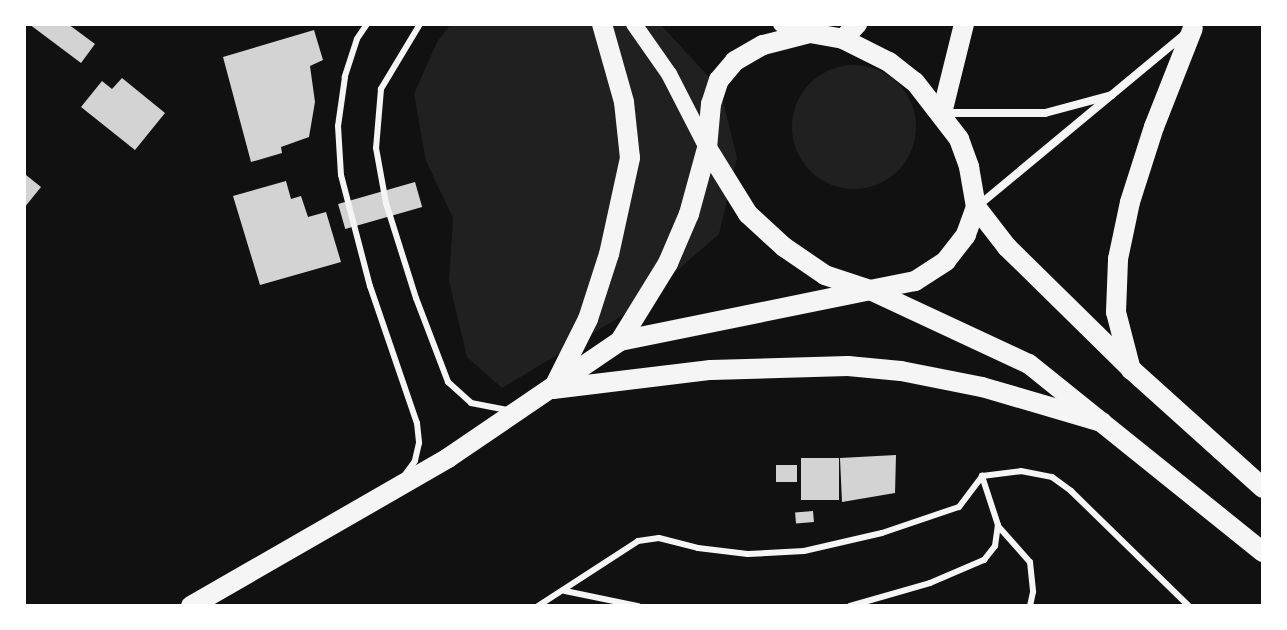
<!DOCTYPE html>
<html>
<head>
<meta charset="utf-8">
<style>
	body { margin:0 }
	#map { position:relative; width:1287px; height:630px; overflow:hidden; background:#111; font-family:Manrope,sans-serif }
	div>[style] { position:absolute }
	.green>* { inset:0; background:#202020 }
	.round { border-radius:50% }
	.building>* { inset:0; background:#d3d3d3; transform-origin:0 0 }
	.service>* { height:6px; margin:-3px; padding:0 3px; transform-origin:3px; border-radius:3px; background:#f5f5f5 }
	.minor>* { height:8px; margin:-4px; padding:0 4px; transform-origin:4px; border-radius:4px; background:#f5f5f5 }
	.secondary>* { height:16px; margin:-8px; padding:0 8px; transform-origin:8px; border-radius:8px; background:#f5f5f5 }
	.trunk>* { height:20px; margin:-10px; padding:0 10px; transform-origin:10px; border-radius:10px; background:#f5f5f5 }
	span { translate:-50% -50%; white-space:nowrap; text-align:center; line-height:1.15; -webkit-text-stroke:8px #fff; paint-order:stroke }
	.frame { position:absolute; inset:0; border:26px solid #fff; pointer-events:none }
</style>
</head>
<body>
<div id="map">
	<div class="green">
		<div style="clip-path:polygon(451px 24px,660px 24px,720px 89px,737px 158px,719px 234px,633px 309px,502px 388px,467px 357px,449px 281px,453px 218px,426px 161px,414px 94px,437px 42px)"></div>
		<div class="round" style="left:792px;top:65px;width:124px;height:124px"></div>
	</div>
	<div class="building">
		<div style="clip-path:polygon(29px 24px,68px 24px,95px 44px,81px 63px)"></div>
		<div style="clip-path:polygon(314px 30px,323px 60px,310px 66px,315px 102px,309px 137px,281px 147px,282px 153px,251px 162px,223px 57px)"></div>
		<div style="clip-path:polygon(122px 78px,165px 113px,135px 150px,81px 107px,102px 81px,112px 89px)"></div>
		<div style="clip-path:polygon(26px 175px,41px 187px,24px 208px,24px 178px)"></div>
		<div style="clip-path:polygon(286px 181px,291px 199px,301px 196px,308px 217px,326px 212px,341px 262px,260px 285px,233px 196px)"></div>
		<div style="left:415px;top:182px;width:26px;height:80px;rotate:74deg"></div>
		<div style="clip-path:polygon(896px 455px,895px 493px,842px 502px,840px 458px)"></div>
		<div style="left:839px;top:458px;width:42px;height:38px;rotate:90deg"></div>
		<div style="left:797px;top:465px;width:17px;height:21px;rotate:90deg"></div>
		<div style="left:813px;top:511px;width:11px;height:18px;rotate:85deg"></div>
	</div>
	<div class="service">
		<div style="left:367px;top:24px;width:18px;rotate:124deg"></div>
		<div style="left:357px;top:39px;width:40px;rotate:108deg"></div>
		<div style="left:345px;top:77px;width:49px;rotate:98.1deg"></div>
		<div style="left:338px;top:126px;width:49px;rotate:86.5deg"></div>
		<div style="left:341px;top:175px;width:115px;rotate:75.4deg"></div>
		<div style="left:370px;top:286px;width:145px;rotate:71.1deg"></div>
		<div style="left:417px;top:423px;width:20px;rotate:84deg"></div>
		<div style="left:419px;top:443px;width:18px;rotate:103deg"></div>
		<div style="left:415px;top:461px;width:19px;rotate:126deg"></div>
		<div style="left:420px;top:24px;width:76px;rotate:121deg"></div>
		<div style="left:381px;top:89px;width:59px;rotate:94.8deg"></div>
		<div style="left:376px;top:148px;width:56px;rotate:79.7deg"></div>
		<div style="left:386px;top:203px;width:100px;rotate:72.5deg"></div>
		<div style="left:416px;top:298px;width:90px;rotate:69.1deg"></div>
		<div style="left:448px;top:382px;width:31px;rotate:42deg"></div>
		<div style="left:471px;top:403px;width:37px;rotate:11deg"></div>
		<div style="left:998px;top:526px;width:48px;rotate:48.4deg"></div>
		<div style="left:1030px;top:562px;width:30px;rotate:84deg"></div>
		<div style="left:1033px;top:592px;width:14px;rotate:102deg"></div>
		<div style="left:565px;top:591px;width:75px;rotate:11.6deg"></div>
		<div style="left:538px;top:606px;width:119px;rotate:-33deg"></div>
		<div style="left:638px;top:541px;width:21px;rotate:-8deg"></div>
		<div style="left:659px;top:538px;width:40px;rotate:14.4deg"></div>
		<div style="left:698px;top:548px;width:50px;rotate:6.8deg"></div>
		<div style="left:748px;top:554px;width:56px;rotate:-3.1deg"></div>
		<div style="left:804px;top:551px;width:80px;rotate:-13deg"></div>
		<div style="left:882px;top:533px;width:81px;rotate:-18.7deg"></div>
		<div style="left:959px;top:507px;width:39px;rotate:-53deg"></div>
		<div style="left:982px;top:476px;width:39px;rotate:-7deg"></div>
		<div style="left:1021px;top:471px;width:32px;rotate:11deg"></div>
		<div style="left:1052px;top:477px;width:24px;rotate:36deg"></div>
		<div style="left:1071px;top:491px;width:165px;rotate:44.3deg"></div>
		<div style="left:850px;top:606px;width:83px;rotate:-16deg"></div>
		<div style="left:930px;top:583px;width:59px;rotate:-23.1deg"></div>
		<div style="left:984px;top:560px;width:18px;rotate:-52deg"></div>
		<div style="left:995px;top:546px;width:21px;rotate:-82deg"></div>
		<div style="left:998px;top:525px;width:52px;rotate:-108.1deg"></div>
	</div>
	<div class="minor">
		<div style="left:944px;top:113px;width:101px"></div>
		<div style="left:1045px;top:113px;width:69px;rotate:-15deg"></div>
		<div style="left:979px;top:205px;width:266px;rotate:-39.7deg"></div>
	</div>
	<div class="secondary">
		<div style="left:634px;top:24px;width:61px;rotate:55deg"></div>
		<div style="left:669px;top:74px;width:83px;rotate:62.8deg"></div>
		<div style="left:781px;top:24px;width:30px;rotate:17deg"></div>
	</div>
	<div class="trunk">
		<div style="left:602px;top:24px;width:81px;rotate:74.2deg"></div>
		<div style="left:624px;top:102px;width:56px;rotate:83.9deg"></div>
		<div style="left:630px;top:158px;width:98px;rotate:102.3deg"></div>
		<div style="left:609px;top:254px;width:68px;rotate:107.9deg"></div>
		<div style="left:588px;top:319px;width:78px;rotate:116.6deg"></div>
		<div style="left:553px;top:389px;width:159px;rotate:-6.9deg"></div>
		<div style="left:711px;top:370px;width:137px;rotate:-1.7deg"></div>
		<div style="left:848px;top:366px;width:53px;rotate:5.4deg"></div>
		<div style="left:901px;top:371px;width:83px;rotate:11.2deg"></div>
		<div style="left:982px;top:387px;width:125px;rotate:16.3deg"></div>
		<div style="left:810px;top:33px;width:34px;rotate:10deg"></div>
		<div style="left:843px;top:39px;width:51px;rotate:26.6deg"></div>
		<div style="left:889px;top:62px;width:33px;rotate:38deg"></div>
		<div style="left:915px;top:82px;width:72px;rotate:52.3deg"></div>
		<div style="left:959px;top:139px;width:30px;rotate:70deg"></div>
		<div style="left:969px;top:167px;width:41px;rotate:80.1deg"></div>
		<div style="left:976px;top:207px;width:30px;rotate:110deg"></div>
		<div style="left:966px;top:235px;width:33px;rotate:128deg"></div>
		<div style="left:946px;top:261px;width:37px;rotate:147deg"></div>
		<div style="left:915px;top:281px;width:46px;rotate:168.7deg"></div>
		<div style="left:870px;top:290px;width:47px;rotate:-161.6deg"></div>
		<div style="left:825px;top:275px;width:50px;rotate:-145.7deg"></div>
		<div style="left:784px;top:247px;width:49px;rotate:-137.5deg"></div>
		<div style="left:748px;top:214px;width:78px;rotate:-121.8deg"></div>
		<div style="left:707px;top:148px;width:44px;rotate:-84.8deg"></div>
		<div style="left:711px;top:104px;width:25px;rotate:-72deg"></div>
		<div style="left:719px;top:80px;width:25px;rotate:-50deg"></div>
		<div style="left:735px;top:61px;width:32px;rotate:-30deg"></div>
		<div style="left:763px;top:45px;width:49px;rotate:-14.3deg"></div>
		<div style="left:843px;top:39px;width:21px;rotate:-47deg"></div>
		<div style="left:942px;top:113px;width:92px;rotate:-76.1deg"></div>
		<div style="left:976px;top:207px;width:51px;rotate:52.2deg"></div>
		<div style="left:1007px;top:247px;width:175px;rotate:44.5deg"></div>
		<div style="left:1132px;top:370px;width:176px;rotate:42deg"></div>
		<div style="left:620px;top:341px;width:255px;rotate:-11.5deg"></div>
		<div style="left:870px;top:290px;width:175px;rotate:25deg"></div>
		<div style="left:1029px;top:364px;width:300px;rotate:38.8deg"></div>
		<div style="left:1131px;top:370px;width:60px;rotate:-104.5deg"></div>
		<div style="left:1116px;top:312px;width:53px;rotate:-87.8deg"></div>
		<div style="left:1118px;top:259px;width:58px;rotate:-78.1deg"></div>
		<div style="left:1130px;top:202px;width:79px;rotate:-72.3deg"></div>
		<div style="left:1154px;top:127px;width:106px;rotate:-68.5deg"></div>
		<div style="left:191px;top:606px;width:297px;rotate:-29.9deg"></div>
		<div style="left:448px;top:458px;width:208px;rotate:-34.2deg"></div>
		<div style="left:620px;top:341px;width:92px;rotate:-58.4deg"></div>
		<div style="left:668px;top:263px;width:53px;rotate:-66.8deg"></div>
		<div style="left:689px;top:214px;width:68px;rotate:-74.7deg"></div>
	</div>
	<div class="frame"></div>
</div>
</body>
</html>
